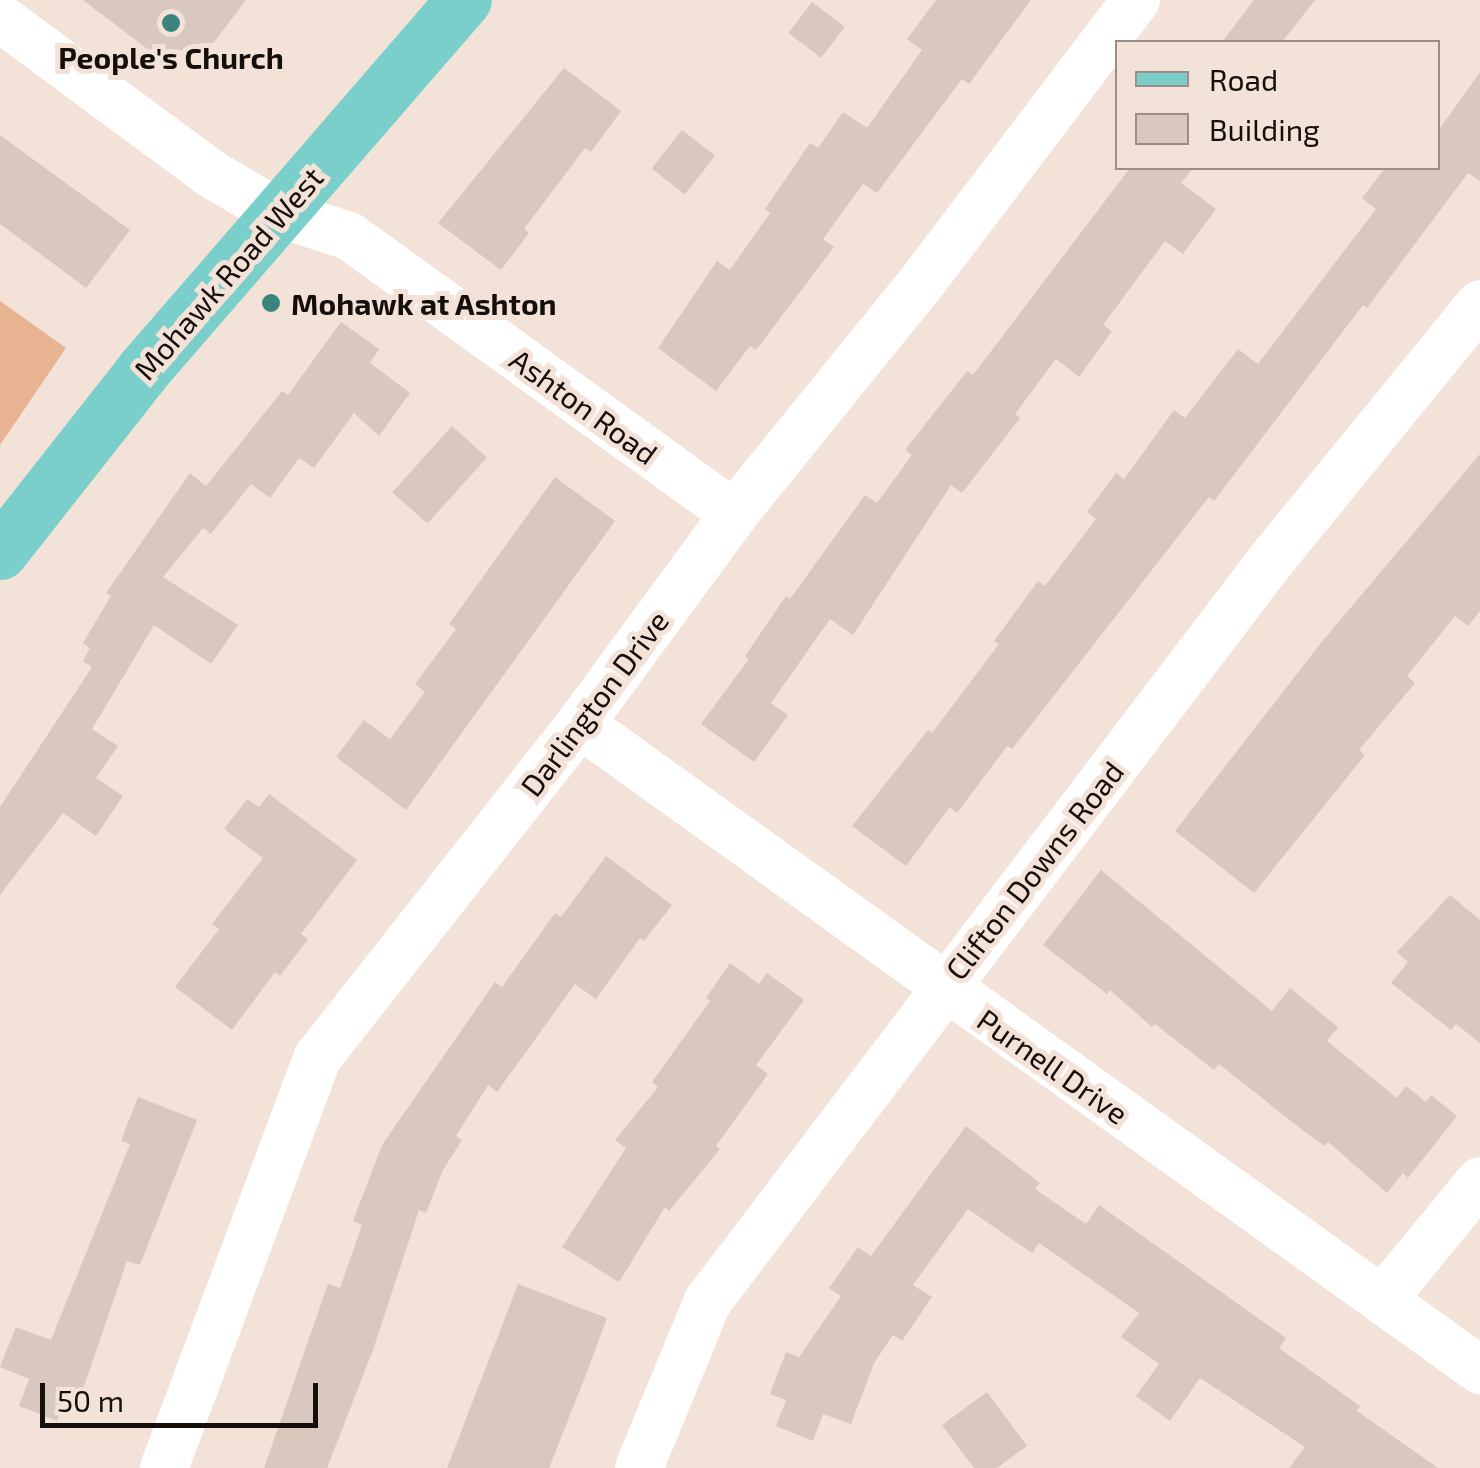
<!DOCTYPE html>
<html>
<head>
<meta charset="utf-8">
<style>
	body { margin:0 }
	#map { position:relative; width:1480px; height:1468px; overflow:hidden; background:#f3e2d7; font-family:"Exo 2",sans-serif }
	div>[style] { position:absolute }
	.green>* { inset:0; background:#e8b391 }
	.building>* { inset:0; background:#d9c8bd; transform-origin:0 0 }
	.minor>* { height:48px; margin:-24px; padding:0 24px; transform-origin:24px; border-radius:24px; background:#fff }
	.major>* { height:55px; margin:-27.5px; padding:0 27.5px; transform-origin:27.5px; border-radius:27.5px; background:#7acfca }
	.dots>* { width:28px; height:28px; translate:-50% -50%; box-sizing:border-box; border:5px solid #f3e2d7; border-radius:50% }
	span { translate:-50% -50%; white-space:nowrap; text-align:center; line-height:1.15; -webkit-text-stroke:10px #f3e2d7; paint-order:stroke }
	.poi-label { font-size:30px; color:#150f0b; font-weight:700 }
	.left { translate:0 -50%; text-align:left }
	.street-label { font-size:30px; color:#150f0b }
	.legend { position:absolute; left:1115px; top:40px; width:325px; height:130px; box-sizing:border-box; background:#f3e2d7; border:2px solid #9a8e85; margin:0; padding:12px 18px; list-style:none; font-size:30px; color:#150f0b }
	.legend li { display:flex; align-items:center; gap:20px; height:50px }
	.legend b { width:50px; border:2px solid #9a8e85 }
	.scale { position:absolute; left:40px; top:1383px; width:278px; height:45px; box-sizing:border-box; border:5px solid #150f0b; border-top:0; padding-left:12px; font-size:30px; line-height:35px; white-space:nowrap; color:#150f0b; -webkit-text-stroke:8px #f3e2d7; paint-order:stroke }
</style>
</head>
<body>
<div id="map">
	<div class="green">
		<div style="clip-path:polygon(0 301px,66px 348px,0 445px)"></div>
	</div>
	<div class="building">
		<div style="clip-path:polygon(83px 0,246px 0,211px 46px,154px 54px)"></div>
		<div style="clip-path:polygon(936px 0,1031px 0,969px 84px,962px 79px,877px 193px,863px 184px,823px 239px,834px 247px,756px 350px,750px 346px,716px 391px,658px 348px,717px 261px,730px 270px,770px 213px,765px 209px,810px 143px,818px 148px,843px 112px,867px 128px,922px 50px,907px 39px)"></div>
		<div style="clip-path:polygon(1254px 0,1315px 0,1282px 42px,1222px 42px)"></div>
		<div style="left:812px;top:2px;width:41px;height:39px;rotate:37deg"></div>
		<div style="clip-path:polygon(564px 68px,621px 111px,591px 152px,585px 148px,524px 229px,529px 233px,501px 270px,438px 223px)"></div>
		<div style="clip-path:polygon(1480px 72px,1480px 181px,1468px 173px,1367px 308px,1363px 305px,1214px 501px,1209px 497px,1012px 749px,1007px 746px,957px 813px,950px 807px,906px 866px,852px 826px,928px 730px,932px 733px,999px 644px,994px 641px,1038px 581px,1045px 586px,1096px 519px,1087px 512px,1116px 473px,1124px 479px,1174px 410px,1185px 418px,1238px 349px,1258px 364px,1376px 209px,1362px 198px,1385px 168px,1438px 168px,1438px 131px)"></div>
		<div style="left:682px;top:130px;width:42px;height:49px;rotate:38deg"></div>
		<div style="clip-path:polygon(0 135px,130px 230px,86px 288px,0 224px)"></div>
		<div style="clip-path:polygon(1130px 168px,1193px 168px,1181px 183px,1216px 209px,1183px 254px,1165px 241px,1103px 325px,1112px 331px,1079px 377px,1056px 359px,1015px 414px,1020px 418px,962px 493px,951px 485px,853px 635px,830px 619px,771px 703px,788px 715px,754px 762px,701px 724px,749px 659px,745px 656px,786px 596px,790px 599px,865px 495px,877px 503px,912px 455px,905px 450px,967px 371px,973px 375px)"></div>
		<div style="clip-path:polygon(341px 322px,379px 349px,370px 363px,410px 393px,379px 436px,354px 413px,314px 468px,299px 458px,270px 498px,251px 484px,211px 534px,203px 528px,163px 577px,238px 625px,211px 664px,154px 625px,92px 729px,118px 746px,96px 778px,123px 796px,96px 836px,63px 813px,0 895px,0 807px,92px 667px,83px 661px,90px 648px,83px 643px,111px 596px,106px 593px,190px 473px,206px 486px,282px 391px,288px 395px)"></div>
		<div style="left:452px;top:426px;width:47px;height:89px;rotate:42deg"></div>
		<div style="clip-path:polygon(1480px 454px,1480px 611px,1468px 626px,1455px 616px,1407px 676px,1415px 683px,1359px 750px,1365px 755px,1254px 893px,1175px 831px,1321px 643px)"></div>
		<div style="clip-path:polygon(555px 477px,615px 521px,406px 810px,336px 757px,364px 720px,390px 739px,425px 692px,415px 684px,456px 629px,449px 624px)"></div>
		<div style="clip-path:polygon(269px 794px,357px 860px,301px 934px,308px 939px,280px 976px,275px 972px,232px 1030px,175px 987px,219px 929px,212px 924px,263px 858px,224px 829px,247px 799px,259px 807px)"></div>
		<div style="clip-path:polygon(606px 856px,672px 905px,644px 941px,640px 938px,596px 999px,575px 984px,497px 1092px,488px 1085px,456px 1136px,462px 1140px,443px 1170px,426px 1213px,419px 1210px,373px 1350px,327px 1468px,264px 1468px,328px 1284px,340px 1288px,362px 1225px,353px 1221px,382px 1145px,495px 982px,502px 987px,555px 913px,561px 917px)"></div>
		<div style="clip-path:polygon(1101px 870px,1272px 1011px,1290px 988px,1338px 1027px,1327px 1041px,1397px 1098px,1406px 1086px,1426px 1102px,1431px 1095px,1457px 1116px,1408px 1178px,1403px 1173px,1387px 1193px,1328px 1142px,1325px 1146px,1301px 1129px,1219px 1064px,1214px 1070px,1155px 1024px,1152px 1027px,1110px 990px,1107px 994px,1043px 945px)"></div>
		<div style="clip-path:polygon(1450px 895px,1480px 920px,1480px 1043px,1456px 1024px,1451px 1030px,1391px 983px,1408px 962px,1397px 952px)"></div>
		<div style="clip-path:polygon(730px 963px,759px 984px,767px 973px,804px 1000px,756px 1065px,768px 1074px,716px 1146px,720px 1149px,669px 1211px,665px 1207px,619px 1282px,562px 1247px,626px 1148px,615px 1140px,658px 1087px,652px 1082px,710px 1001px,706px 998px)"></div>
		<div style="clip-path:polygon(138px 1097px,197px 1120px,140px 1265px,127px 1261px,80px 1398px,67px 1393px,57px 1421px,19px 1406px,29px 1379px,0 1367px,16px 1327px,51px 1340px,130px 1144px,121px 1141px)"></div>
		<div style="clip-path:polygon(966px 1126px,1040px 1183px,1035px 1189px,1086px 1224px,1099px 1205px,1286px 1338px,1279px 1348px,1360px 1406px,1357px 1411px,1438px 1468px,1289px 1468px,1305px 1447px,1200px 1378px,1170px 1421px,1136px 1396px,1159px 1364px,1121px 1337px,1139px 1313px,1039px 1243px,1032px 1253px,968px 1209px,913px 1285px,932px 1297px,902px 1341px,893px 1335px,874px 1363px,851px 1424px,823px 1414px,813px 1441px,776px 1426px,786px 1400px,770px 1394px,786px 1352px,799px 1357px,841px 1296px,829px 1288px,858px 1247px,871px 1256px)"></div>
		<div style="clip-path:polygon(518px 1284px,607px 1318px,587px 1372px,549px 1468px,447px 1468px)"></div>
		<div style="clip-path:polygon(987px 1392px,1027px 1446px,997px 1468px,974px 1468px,942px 1425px)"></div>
	</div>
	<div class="minor">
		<div style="left:0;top:18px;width:261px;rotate:36.4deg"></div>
		<div style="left:210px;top:173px;width:79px;rotate:30.5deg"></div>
		<div style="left:278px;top:213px;width:75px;rotate:17.9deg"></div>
		<div style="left:349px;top:236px;width:475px;rotate:35.8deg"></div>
		<div style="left:580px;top:724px;width:1108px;rotate:35.67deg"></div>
		<div style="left:1382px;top:1300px;width:154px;rotate:-50.5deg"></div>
		<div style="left:164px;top:1468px;width:439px;rotate:-69.5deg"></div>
		<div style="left:318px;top:1057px;width:424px;rotate:-51.8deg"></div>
		<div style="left:580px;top:724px;width:260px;rotate:-53.7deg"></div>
		<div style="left:734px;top:514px;width:304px;rotate:-51deg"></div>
		<div style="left:925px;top:278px;width:349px;rotate:-52.8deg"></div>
		<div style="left:639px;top:1468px;width:181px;rotate:-67.6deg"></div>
		<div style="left:708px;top:1301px;width:926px;rotate:-52.77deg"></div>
		<div style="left:1268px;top:564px;width:335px;rotate:-50.8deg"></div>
	</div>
	<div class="major">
		<div style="left:0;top:552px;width:231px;rotate:-51.8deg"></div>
		<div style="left:143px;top:370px;width:490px;rotate:-49.1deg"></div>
	</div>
	<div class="dots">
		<div style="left:171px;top:23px;background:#3b837d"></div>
		<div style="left:271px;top:303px;background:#3b837d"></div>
	</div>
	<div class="poi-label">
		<span style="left:171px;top:57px">People's Church</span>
		<span class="left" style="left:291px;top:303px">Mohawk at Ashton</span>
	</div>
	<div class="street-label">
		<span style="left:228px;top:273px;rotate:-49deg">Mohawk Road West</span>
		<span style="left:584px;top:406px;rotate:36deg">Ashton Road</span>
		<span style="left:594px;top:703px;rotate:-53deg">Darlington Drive</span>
		<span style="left:1034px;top:870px;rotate:-52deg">Clifton Downs Road</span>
		<span style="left:1053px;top:1066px;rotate:35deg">Purnell Drive</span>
	</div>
	<ul class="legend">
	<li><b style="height:12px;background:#7acfca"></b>Road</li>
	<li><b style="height:28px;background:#d9c8bd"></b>Building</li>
	</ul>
	<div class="scale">50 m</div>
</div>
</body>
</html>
